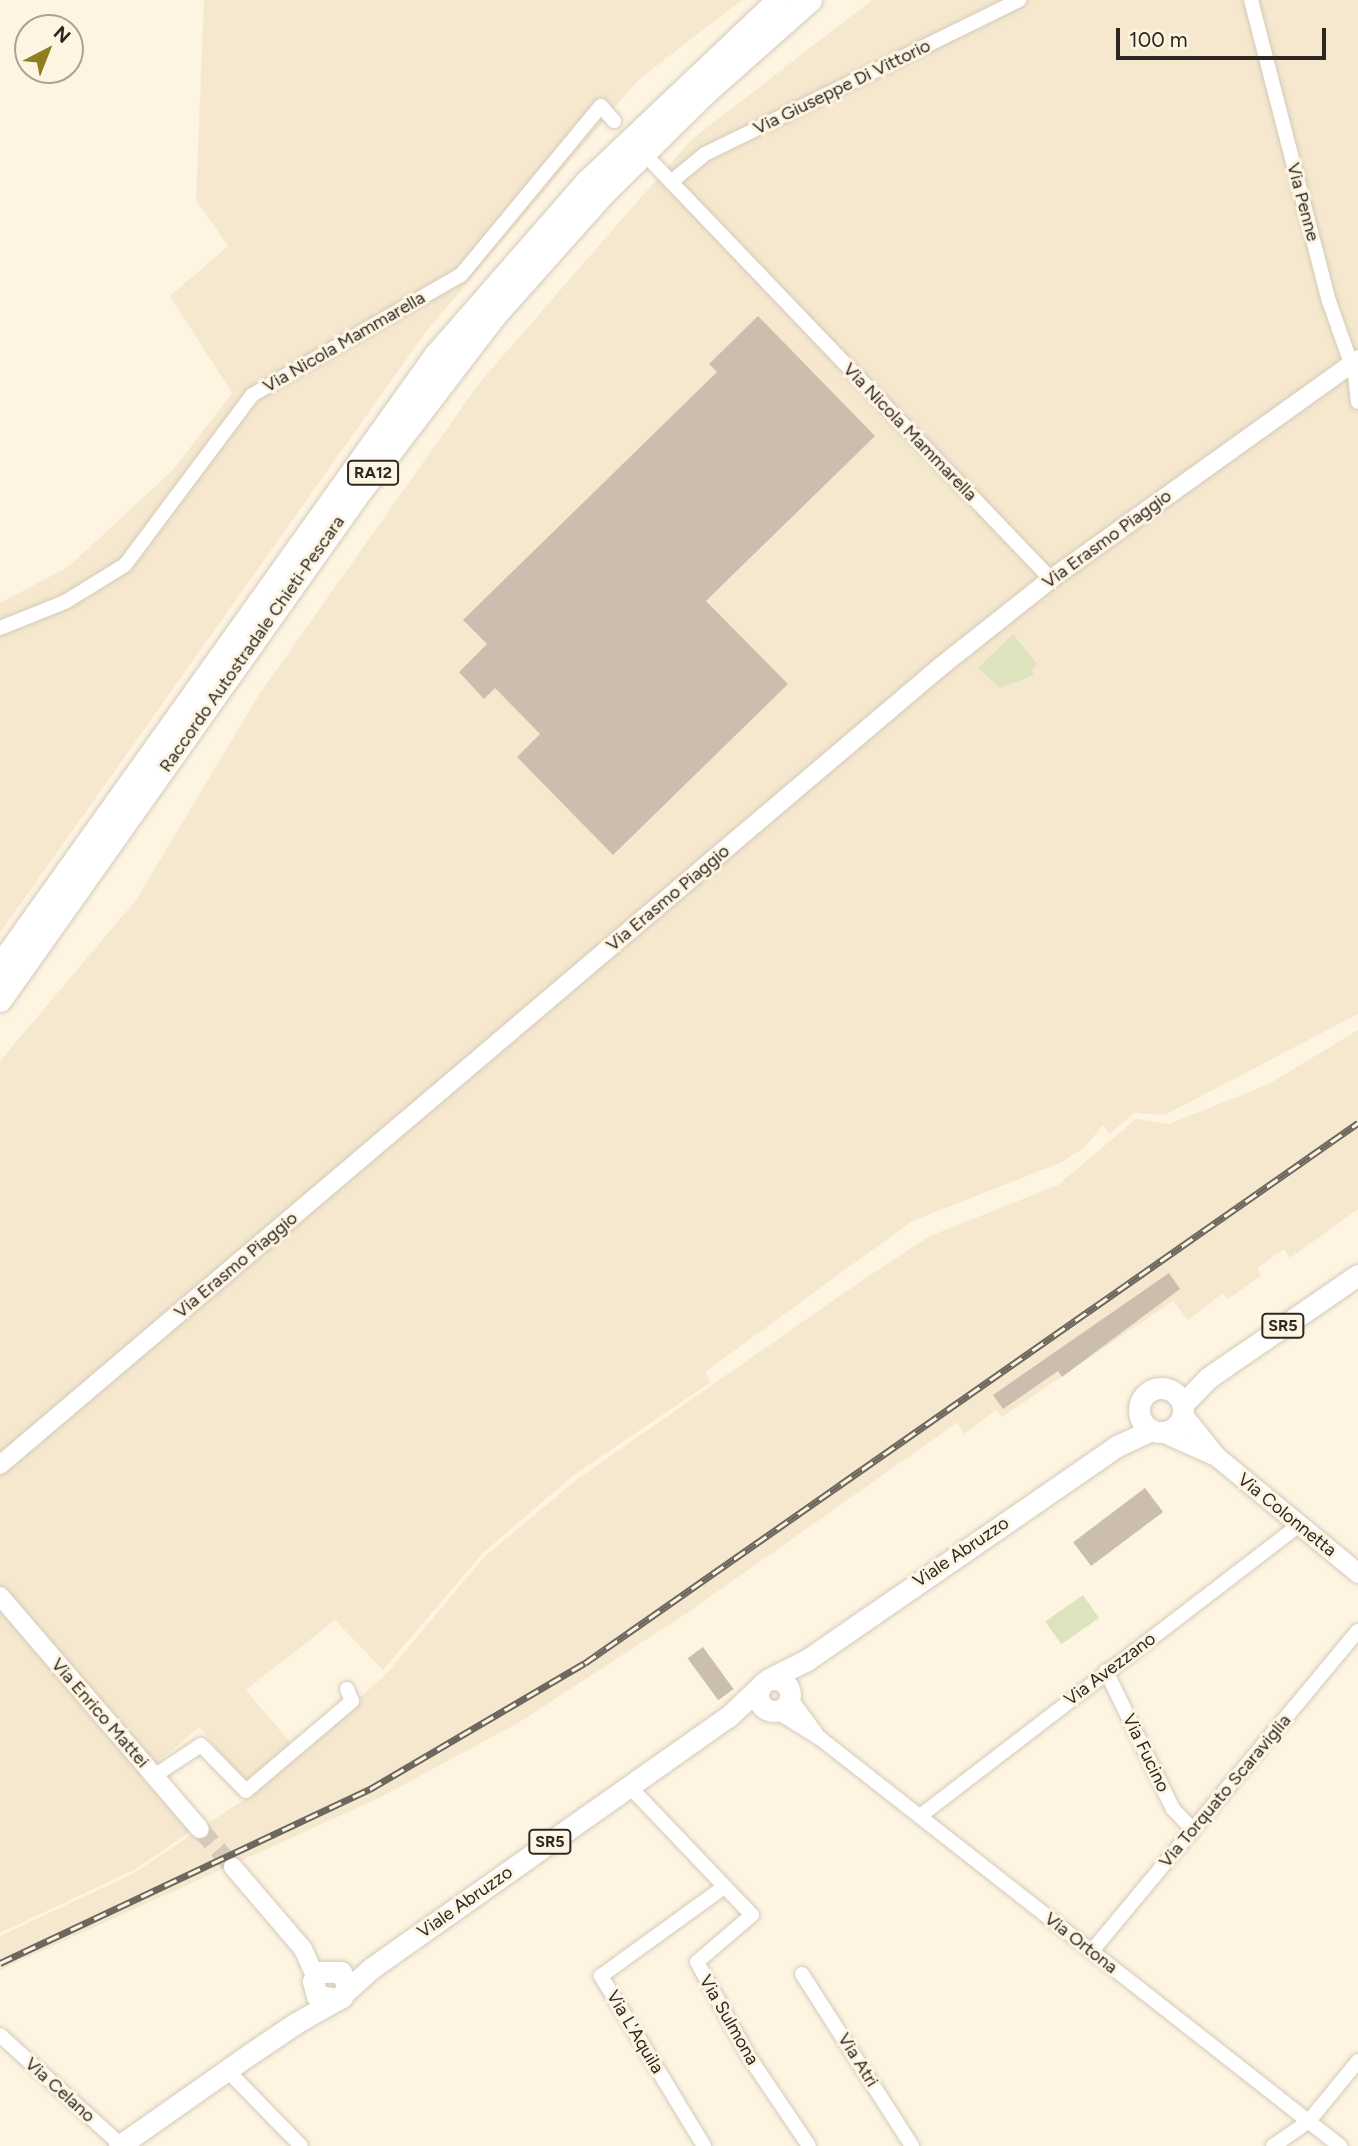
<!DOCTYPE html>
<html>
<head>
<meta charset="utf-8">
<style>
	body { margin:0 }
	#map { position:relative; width:1358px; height:2146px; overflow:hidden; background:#fef4e2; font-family:Figtree,sans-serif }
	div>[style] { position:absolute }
	.built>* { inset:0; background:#f5e8cf }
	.green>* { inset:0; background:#dde4bd; transform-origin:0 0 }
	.building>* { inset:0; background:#ccbeaf; transform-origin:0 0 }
	.tertiary-tunnel>* { height:18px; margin-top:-9px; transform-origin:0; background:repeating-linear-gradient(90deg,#d4cbbb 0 18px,transparent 0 27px) }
	.roads { filter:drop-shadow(0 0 2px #d4cab9) drop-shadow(0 0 2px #d4cab9) }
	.minor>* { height:14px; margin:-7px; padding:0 7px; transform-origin:7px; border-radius:7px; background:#fff }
	.tertiary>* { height:18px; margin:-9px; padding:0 9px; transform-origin:9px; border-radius:9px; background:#fff }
	.secondary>* { height:19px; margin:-9.5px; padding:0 9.5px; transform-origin:9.5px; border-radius:9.5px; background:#fff }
	.primary>* { height:21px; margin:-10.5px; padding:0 10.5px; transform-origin:10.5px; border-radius:10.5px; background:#fff }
	.primary>.ring { margin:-10.5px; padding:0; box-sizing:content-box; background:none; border:21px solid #fff; border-radius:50% }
	.motorway>* { height:24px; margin:-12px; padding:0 12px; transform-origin:12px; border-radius:12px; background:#fff }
	.rail>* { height:7px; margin-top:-3.5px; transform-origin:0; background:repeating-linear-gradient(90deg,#fef4e2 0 13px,#6d685d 0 26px); box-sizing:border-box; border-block:2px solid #6d685d }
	span { translate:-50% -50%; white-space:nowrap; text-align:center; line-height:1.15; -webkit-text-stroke:6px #fef4e2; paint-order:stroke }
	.shield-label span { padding:2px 5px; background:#fef4e2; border:2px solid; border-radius:5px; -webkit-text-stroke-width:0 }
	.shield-label { font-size:16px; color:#2c2821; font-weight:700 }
	.street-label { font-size:18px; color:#2c2821 }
	.north { position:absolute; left:14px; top:14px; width:70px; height:70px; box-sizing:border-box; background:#fef4e2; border:2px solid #aaa295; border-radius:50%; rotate:42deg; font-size:19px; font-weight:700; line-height:28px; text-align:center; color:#2c2821 }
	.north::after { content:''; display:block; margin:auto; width:24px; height:32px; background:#8d7d23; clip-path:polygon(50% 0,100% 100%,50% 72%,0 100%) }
	.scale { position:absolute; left:1116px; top:28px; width:210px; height:32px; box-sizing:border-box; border:4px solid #2c2821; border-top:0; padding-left:9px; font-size:21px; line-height:24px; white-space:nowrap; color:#2c2821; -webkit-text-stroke:5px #fef4e2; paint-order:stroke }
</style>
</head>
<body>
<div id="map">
	<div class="built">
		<div style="clip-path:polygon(204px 0,742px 0,638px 80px,425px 333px,0 933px,0 603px,68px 567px,173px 470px,232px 393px,170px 296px,228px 246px,196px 200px)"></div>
		<div style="clip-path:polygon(872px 0,1358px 0,1358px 1014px,1165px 1115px,1134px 1113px,1110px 1134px,1103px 1125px,1084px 1148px,1060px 1163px,912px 1221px,705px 1372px,711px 1382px,574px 1475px,484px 1552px,383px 1670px,335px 1620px,246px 1690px,294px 1747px,245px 1782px,199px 1727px,141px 1777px,190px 1832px,134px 1870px,0 1933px,0 1061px,136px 900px,258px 696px,480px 382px,691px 140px)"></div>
		<div style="clip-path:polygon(1358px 1030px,1358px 1209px,1290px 1258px,1284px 1249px,1258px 1268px,1261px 1276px,1228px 1299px,1223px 1293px,1188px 1320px,1173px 1301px,1002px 1417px,996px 1410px,964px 1434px,958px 1422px,687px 1613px,518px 1723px,379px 1798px,0 1970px,0 1936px,134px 1873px,254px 1793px,386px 1674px,485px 1556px,579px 1478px,864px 1279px,930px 1236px,1058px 1185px,1136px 1119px,1169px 1124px,1267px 1085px)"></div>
	</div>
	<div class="green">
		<div style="clip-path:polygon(1013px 634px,1037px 664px,1031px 670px,1034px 675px,1000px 688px,978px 668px)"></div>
		<div style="left:1083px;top:1595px;width:28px;height:46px;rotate:55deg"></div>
	</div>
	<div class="building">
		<div style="clip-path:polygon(758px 316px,875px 436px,706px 601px,788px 684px,613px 855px,517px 757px,540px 734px,495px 688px,484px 699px,459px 672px,487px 644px,463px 620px,717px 372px,709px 364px)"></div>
		<div style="clip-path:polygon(1169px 1273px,1180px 1289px,1062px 1377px,1058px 1371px,1003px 1409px,993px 1395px)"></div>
		<div style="left:1145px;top:1488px;width:30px;height:90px;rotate:53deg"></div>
		<div style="left:703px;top:1647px;width:52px;height:19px;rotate:54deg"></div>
	</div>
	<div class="tertiary-tunnel">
		<div style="left:200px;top:1829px;width:50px;rotate:49deg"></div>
	</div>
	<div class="roads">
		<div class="minor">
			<div style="left:1251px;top:0;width:311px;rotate:75.5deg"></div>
			<div style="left:1329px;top:301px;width:78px;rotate:70.6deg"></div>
			<div style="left:1355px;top:375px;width:27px;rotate:84deg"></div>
			<div style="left:653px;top:163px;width:576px;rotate:46.27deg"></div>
			<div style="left:671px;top:182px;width:44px;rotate:-39.5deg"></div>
			<div style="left:705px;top:154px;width:350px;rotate:-26.1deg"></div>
			<div style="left:0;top:628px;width:70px;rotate:-21.8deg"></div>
			<div style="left:65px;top:602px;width:70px;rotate:-31.7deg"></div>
			<div style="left:125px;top:565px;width:212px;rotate:-53.2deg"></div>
			<div style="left:252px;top:395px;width:241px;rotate:-29.9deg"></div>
			<div style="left:461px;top:275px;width:219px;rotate:-50.4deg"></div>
			<div style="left:601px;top:106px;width:20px;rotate:49deg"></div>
			<div style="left:1106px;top:1671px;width:153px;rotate:64.1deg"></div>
			<div style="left:1173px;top:1809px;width:29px;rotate:46deg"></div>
			<div style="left:790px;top:1698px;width:44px;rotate:53.4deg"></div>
			<div style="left:776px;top:1711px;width:53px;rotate:31.9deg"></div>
			<div style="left:821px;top:1739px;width:660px;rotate:38.1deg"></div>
			<div style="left:154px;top:1776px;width:56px;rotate:-33.4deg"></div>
			<div style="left:201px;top:1745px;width:64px;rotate:45.6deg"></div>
			<div style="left:246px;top:1791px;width:139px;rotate:-40.3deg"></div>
			<div style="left:352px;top:1701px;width:13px;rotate:-113deg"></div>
			<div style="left:629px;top:1786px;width:178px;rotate:46.4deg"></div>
			<div style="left:752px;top:1915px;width:72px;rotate:139.5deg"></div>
			<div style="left:697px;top:1962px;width:108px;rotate:61.3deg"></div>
			<div style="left:749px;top:2057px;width:107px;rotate:56deg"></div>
			<div style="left:920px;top:1816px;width:480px;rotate:-37.5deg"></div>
			<div style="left:1092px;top:1951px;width:416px;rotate:-50.3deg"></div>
			<div style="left:802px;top:1974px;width:204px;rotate:57.4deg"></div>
			<div style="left:0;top:2035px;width:164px;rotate:42.3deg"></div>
			<div style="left:226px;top:2069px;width:107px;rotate:45.8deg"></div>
			<div style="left:704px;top:2146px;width:199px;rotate:-121.2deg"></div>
			<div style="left:601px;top:1976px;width:152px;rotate:-35.9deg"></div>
			<div style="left:1273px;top:2146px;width:44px;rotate:-34.8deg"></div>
			<div style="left:1309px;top:2121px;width:77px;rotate:-50.8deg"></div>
		</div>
		<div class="tertiary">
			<div style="left:0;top:1465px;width:1233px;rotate:-40.33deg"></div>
			<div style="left:940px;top:667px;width:142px;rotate:-38.4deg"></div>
			<div style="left:1051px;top:579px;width:378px;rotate:-35.6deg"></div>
			<div style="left:0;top:1596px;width:307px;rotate:49.4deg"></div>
			<div style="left:233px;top:1867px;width:108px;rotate:49.5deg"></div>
			<div style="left:303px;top:1949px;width:30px;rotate:66deg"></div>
		</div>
		<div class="secondary">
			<div style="left:1183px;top:1415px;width:53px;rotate:51.2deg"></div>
			<div style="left:1216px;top:1456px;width:184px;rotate:39.5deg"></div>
			<div style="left:1162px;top:1432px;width:59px;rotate:24deg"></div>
		</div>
		<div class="primary">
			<div class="ring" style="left:1139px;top:1388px;width:23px;height:23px"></div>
			<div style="left:1183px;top:1404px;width:36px;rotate:-46deg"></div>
			<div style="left:1208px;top:1378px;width:182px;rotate:-34.5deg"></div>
			<div class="ring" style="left:758px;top:1679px;width:11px;height:11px"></div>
			<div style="left:769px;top:1679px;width:42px;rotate:-26.6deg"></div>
			<div style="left:807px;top:1660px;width:377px;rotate:-34.6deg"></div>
			<div style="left:1117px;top:1446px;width:38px;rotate:-25deg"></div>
			<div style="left:344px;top:1993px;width:39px;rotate:-42deg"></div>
			<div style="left:373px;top:1967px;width:434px;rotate:-35.2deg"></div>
			<div style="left:728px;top:1717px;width:44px;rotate:-43.2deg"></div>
			<div style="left:119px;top:2146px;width:160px;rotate:-35.1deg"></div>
			<div style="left:250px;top:2054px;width:55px;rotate:-34deg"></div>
			<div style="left:296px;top:2023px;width:48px;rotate:-29.7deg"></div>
			<div style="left:338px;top:1999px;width:4px;rotate:-27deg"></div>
			<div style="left:342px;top:1997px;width:13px;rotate:-67deg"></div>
			<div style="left:347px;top:1985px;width:14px;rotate:-115deg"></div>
			<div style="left:341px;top:1972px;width:22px;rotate:180deg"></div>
			<div style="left:319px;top:1972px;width:11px;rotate:124deg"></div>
			<div style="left:313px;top:1981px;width:16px;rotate:75deg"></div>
			<div style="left:317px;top:1996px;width:21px;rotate:8deg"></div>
		</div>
		<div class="motorway">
			<div style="left:0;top:967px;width:751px;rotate:-54.49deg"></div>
			<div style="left:436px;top:356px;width:231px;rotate:-48.9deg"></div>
			<div style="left:588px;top:182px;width:265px;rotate:-43.5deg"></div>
			<div style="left:0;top:1000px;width:616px;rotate:-54.71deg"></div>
			<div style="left:356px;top:497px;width:230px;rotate:-52.6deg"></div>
			<div style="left:496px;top:314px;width:161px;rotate:-48.3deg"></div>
			<div style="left:603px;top:194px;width:144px;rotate:-44.7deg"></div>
			<div style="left:705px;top:93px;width:140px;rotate:-41.5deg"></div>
		</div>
	</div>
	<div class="rail">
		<div style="left:0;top:1963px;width:409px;rotate:-25.2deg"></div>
		<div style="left:370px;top:1789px;width:249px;rotate:-30.4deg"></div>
		<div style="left:585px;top:1663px;width:943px;rotate:-34.94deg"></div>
	</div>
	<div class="shield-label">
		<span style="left:373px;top:473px">RA12</span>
		<span style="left:1283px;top:1326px">SR5</span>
		<span style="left:550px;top:1842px">SR5</span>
	</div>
	<div class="street-label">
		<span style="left:842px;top:87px;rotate:-26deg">Via Giuseppe Di Vittorio</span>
		<span style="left:1303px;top:202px;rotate:75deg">Via Penne</span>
		<span style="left:344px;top:342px;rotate:-30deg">Via Nicola Mammarella</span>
		<span style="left:910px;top:432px;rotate:46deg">Via Nicola Mammarella</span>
		<span style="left:1107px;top:539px;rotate:-36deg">Via Erasmo Piaggio</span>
		<span style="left:252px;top:644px;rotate:-55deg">Raccordo Autostradale Chieti-Pescara</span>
		<span style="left:668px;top:898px;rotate:-40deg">Via Erasmo Piaggio</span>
		<span style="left:236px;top:1265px;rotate:-40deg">Via Erasmo Piaggio</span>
		<span style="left:1287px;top:1515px;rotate:39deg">Via Colonnetta</span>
		<span style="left:961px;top:1552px;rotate:-34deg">Viale Abruzzo</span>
		<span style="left:1110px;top:1669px;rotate:-37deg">Via Avezzano</span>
		<span style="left:100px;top:1713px;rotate:49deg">Via Enrico Mattei</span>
		<span style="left:1146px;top:1753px;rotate:64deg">Via Fucino</span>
		<span style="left:1225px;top:1791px;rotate:-50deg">Via Torquato Scaraviglia</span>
		<span style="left:465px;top:1902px;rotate:-35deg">Viale Abruzzo</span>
		<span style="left:1081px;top:1943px;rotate:38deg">Via Ortona</span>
		<span style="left:729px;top:2020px;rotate:60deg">Via Sulmona</span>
		<span style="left:635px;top:2032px;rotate:59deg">Via L'Aquila</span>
		<span style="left:858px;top:2060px;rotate:58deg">Via Atri</span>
		<span style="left:60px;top:2090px;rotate:42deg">Via Celano</span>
	</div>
	<div class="north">N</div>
	<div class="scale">100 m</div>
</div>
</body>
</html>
